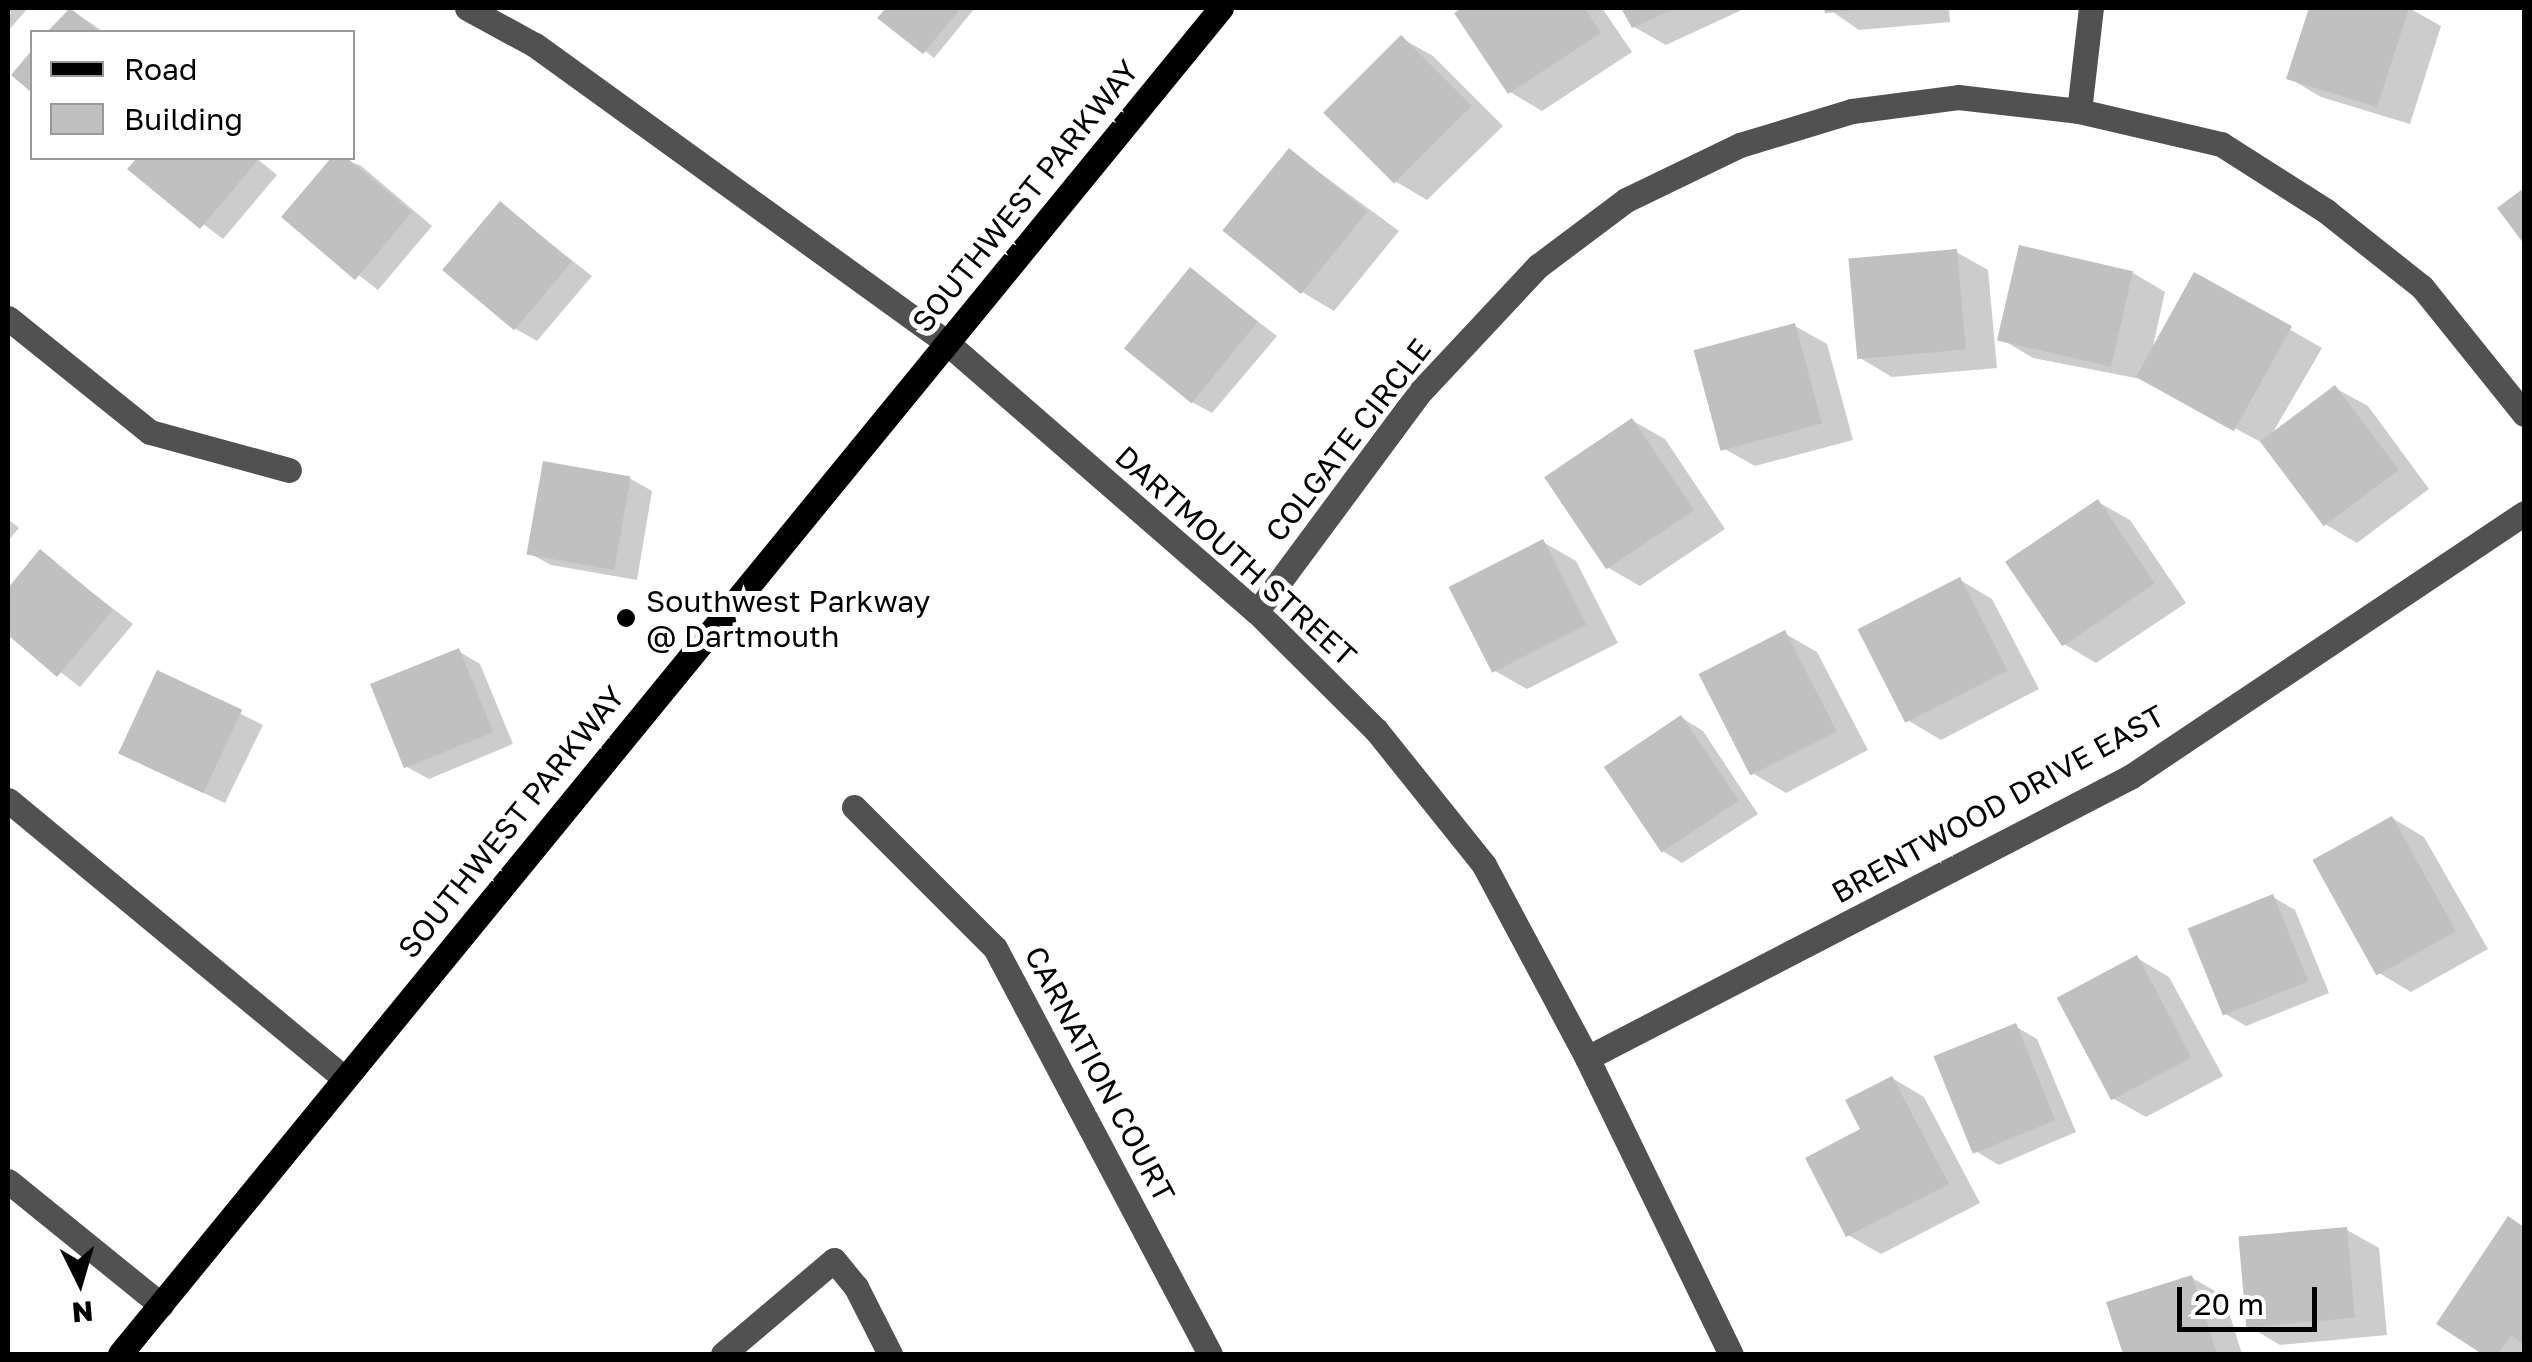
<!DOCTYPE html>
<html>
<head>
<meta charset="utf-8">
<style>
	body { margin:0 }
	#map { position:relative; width:2532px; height:1362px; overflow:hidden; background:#fff; font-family:"Golos Text",sans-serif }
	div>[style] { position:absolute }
	.shadow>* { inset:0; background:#0003 }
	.building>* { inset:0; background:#c0c0c0; transform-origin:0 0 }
	.minor>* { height:25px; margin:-12.5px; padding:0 12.5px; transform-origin:12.5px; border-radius:12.5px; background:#515151 }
	.major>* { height:25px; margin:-12.5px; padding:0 12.5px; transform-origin:12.5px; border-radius:12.5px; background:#000 }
	.dots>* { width:28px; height:28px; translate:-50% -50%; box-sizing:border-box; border:5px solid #fff; border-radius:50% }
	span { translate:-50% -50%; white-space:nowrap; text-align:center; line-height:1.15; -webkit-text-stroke:10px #fff; paint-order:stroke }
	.street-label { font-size:30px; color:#000 }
	.poi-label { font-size:30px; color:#000 }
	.left { translate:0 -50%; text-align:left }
	.frame { position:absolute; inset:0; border:10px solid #000; pointer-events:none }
	.legend { position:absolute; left:30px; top:30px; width:325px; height:130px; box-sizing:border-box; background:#fff; border:2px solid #999; margin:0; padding:12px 18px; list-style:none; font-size:30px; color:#000 }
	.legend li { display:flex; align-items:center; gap:20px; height:50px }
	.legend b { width:50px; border:2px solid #999 }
	.north { position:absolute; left:30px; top:1232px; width:100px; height:100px; -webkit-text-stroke:8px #fff; paint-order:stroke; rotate:175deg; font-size:28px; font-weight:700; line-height:40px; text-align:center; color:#000 }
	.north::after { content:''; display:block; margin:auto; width:35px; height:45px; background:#000; clip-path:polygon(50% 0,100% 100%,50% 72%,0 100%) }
	.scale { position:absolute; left:2177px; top:1287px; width:140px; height:45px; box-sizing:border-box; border:5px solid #000; border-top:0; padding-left:12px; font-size:30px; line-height:35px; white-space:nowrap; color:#000; -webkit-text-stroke:8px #fff; paint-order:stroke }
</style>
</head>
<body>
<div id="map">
	<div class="shadow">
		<div style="clip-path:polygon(8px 8px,28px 8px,8px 31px)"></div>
		<div style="clip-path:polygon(890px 8px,975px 8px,934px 58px,881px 18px)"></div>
		<div style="clip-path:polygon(1466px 8px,1602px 8px,1632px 52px,1542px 111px,1510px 92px,1457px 13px)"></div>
		<div style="clip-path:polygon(1624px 8px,1746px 8px,1666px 45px,1634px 27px)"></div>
		<div style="clip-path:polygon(1827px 8px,1949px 8px,1950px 22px,1859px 30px)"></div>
		<div style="clip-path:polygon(2312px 8px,2409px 8px,2441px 26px,2410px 124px,2321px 97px,2289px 78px)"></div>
		<div style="clip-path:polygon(70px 10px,91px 23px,103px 32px,51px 32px)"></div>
		<div style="clip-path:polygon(1401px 38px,1433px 56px,1503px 126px,1427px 200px,1395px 181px)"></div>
		<div style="clip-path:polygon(1290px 151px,1399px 231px,1334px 311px,1302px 292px)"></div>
		<div style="clip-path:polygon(140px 158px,256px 158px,277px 175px,223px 239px,131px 169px)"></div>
		<div style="clip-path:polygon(334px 158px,360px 165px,432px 226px,378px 290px,284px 217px)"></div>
		<div style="clip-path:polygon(500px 204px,592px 276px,537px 341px,516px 329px)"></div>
		<div style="clip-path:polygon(1956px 252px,1988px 270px,1997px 368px,1892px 377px,1860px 358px)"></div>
		<div style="clip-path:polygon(1191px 270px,1277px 336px,1212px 413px,1190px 401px)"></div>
		<div style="clip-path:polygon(2133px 273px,2165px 292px,2153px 346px,2195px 275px,2322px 348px,2272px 434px,2335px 388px,2368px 406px,2429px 489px,2357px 543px,2325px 524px,2266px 445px,2146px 380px,2033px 358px,2001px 339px)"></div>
		<div style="clip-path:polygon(1795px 326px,1827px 344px,1853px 440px,1755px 466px,1723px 448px)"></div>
		<div style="clip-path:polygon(1633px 421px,1665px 439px,1725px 529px,1640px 586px,1607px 567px)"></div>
		<div style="clip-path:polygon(631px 479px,652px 491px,637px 580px,551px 565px,529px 553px)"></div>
		<div style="clip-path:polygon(2098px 502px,2130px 520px,2186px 603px,2096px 663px,2064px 644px)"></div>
		<div style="clip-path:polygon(8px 519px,19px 528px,8px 541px)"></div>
		<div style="clip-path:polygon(1543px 542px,1576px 561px,1618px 643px,1527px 689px,1495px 671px)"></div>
		<div style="clip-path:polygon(41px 553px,133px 624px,80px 687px,8px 632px,8px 592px)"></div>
		<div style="clip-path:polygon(1960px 580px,1992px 599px,2039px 689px,1941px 740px,1909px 721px)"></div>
		<div style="clip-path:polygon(1784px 633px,1817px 652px,1868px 750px,1786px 793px,1754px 774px)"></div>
		<div style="clip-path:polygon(458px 651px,480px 664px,513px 744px,429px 779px,407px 767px)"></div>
		<div style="clip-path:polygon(158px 673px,263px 725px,225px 803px,141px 764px)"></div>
		<div style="clip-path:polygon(1682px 718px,1703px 731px,1758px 814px,1682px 863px,1661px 850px)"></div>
		<div style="clip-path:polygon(2392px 818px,2424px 837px,2488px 949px,2411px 992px,2379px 973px)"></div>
		<div style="clip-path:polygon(2273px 897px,2295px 910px,2329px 993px,2246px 1026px,2224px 1013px)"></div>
		<div style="clip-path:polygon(2137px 958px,2169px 977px,2223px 1076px,2146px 1117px,2114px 1099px)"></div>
		<div style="clip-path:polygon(2015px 1026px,2037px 1039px,2076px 1132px,1999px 1165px,1977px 1152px)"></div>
		<div style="clip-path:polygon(1892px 1078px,1924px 1097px,1980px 1203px,1881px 1254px,1848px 1235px,1863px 1130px)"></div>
		<div style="clip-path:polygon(2509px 1219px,2524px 1228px,2524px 1354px,2486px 1354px,2439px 1323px)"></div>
		<div style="clip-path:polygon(2347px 1230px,2379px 1248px,2387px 1335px,2280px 1345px,2248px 1326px)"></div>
		<div style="clip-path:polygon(2192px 1278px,2224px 1296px,2242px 1354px,2126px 1354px,2110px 1304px)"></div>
	</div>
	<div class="building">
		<div style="clip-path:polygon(70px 8px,100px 32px,47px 32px)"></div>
		<div style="clip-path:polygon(886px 8px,961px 8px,923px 54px,877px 18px)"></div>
		<div style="clip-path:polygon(1462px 8px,1585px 8px,1601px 33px,1508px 94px,1454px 13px)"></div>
		<div style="clip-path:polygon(1621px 8px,1676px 8px,1632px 28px)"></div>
		<div style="clip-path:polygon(1824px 8px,1858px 8px,1858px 10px,1825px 13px)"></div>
		<div style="clip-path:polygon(2309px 8px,2409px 8px,2377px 107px,2286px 79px)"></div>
		<div style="left:1401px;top:35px;width:100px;height:110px;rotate:45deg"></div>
		<div style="clip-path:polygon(32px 50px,32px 93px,11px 75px)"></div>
		<div style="left:1289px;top:148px;width:101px;height:106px;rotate:39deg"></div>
		<div style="clip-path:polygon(137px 158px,253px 158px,257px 161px,200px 229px,127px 169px)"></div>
		<div style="clip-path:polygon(331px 158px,347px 158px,412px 212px,355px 280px,281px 217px)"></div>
		<div style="clip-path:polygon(2524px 188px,2524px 244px,2497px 208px)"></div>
		<div style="left:500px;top:201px;width:94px;height:90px;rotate:40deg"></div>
		<div style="left:2019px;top:245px;width:117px;height:98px;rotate:13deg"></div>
		<div style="left:1957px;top:249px;width:101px;height:109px;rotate:85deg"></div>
		<div style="left:1190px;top:267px;width:87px;height:105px;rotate:39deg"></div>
		<div style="left:2194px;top:272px;width:112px;height:120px;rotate:29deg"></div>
		<div style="left:1795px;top:323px;width:104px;height:105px;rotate:75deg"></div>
		<div style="left:2335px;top:385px;width:106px;height:94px;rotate:53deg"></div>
		<div style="left:1632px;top:418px;width:111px;height:106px;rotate:56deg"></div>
		<div style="left:543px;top:461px;width:89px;height:95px;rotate:10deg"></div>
		<div style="left:2098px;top:499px;width:102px;height:112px;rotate:56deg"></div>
		<div style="left:1543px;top:539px;width:96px;height:106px;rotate:63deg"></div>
		<div style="clip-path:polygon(40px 549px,113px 610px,57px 677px,8px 635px,8px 588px)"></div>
		<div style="left:1960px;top:577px;width:105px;height:115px;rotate:63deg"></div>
		<div style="left:1785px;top:630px;width:114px;height:97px;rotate:63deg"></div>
		<div style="left:459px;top:648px;width:91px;height:96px;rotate:68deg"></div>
		<div style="left:157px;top:670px;width:94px;height:92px;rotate:25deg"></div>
		<div style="left:1681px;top:715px;width:103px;height:93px;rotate:56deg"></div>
		<div style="left:2392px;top:816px;width:132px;height:91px;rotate:61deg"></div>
		<div style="left:2273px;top:894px;width:94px;height:92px;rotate:68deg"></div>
		<div style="left:2137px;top:955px;width:116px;height:91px;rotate:62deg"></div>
		<div style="left:2016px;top:1023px;width:105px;height:89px;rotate:68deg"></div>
		<div style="clip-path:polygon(1892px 1076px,1949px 1184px,1846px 1237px,1805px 1158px,1860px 1129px,1845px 1100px)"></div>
		<div style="clip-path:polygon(2508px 1216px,2524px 1227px,2524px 1345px,2511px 1335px,2498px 1354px,2482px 1354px,2436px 1324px)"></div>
		<div style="left:2347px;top:1227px;width:91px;height:109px;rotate:85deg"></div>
		<div style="clip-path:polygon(2192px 1275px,2217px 1354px,2123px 1354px,2106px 1302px)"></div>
	</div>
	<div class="minor">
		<div style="left:467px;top:8px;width:77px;rotate:28.6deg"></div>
		<div style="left:535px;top:45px;width:507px;rotate:35.85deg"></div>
		<div style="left:946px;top:342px;width:412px;rotate:41deg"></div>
		<div style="left:1257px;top:612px;width:168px;rotate:44.8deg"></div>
		<div style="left:1376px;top:730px;width:173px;rotate:51.3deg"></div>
		<div style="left:1484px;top:865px;width:219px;rotate:61.9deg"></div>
		<div style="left:1587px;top:1058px;width:329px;rotate:64.1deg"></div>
		<div style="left:2079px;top:111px;width:104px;rotate:-83.4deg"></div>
		<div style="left:8px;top:318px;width:182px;rotate:38.8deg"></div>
		<div style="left:150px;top:432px;width:144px;rotate:15.3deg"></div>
		<div style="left:1257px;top:612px;width:272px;rotate:-53.5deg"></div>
		<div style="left:1419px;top:393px;width:174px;rotate:-46.9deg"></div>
		<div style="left:1538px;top:266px;width:110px;rotate:-36.9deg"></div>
		<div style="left:1626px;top:200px;width:127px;rotate:-25.8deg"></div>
		<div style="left:1740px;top:145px;width:117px;rotate:-16.9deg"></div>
		<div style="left:1852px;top:111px;width:107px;rotate:-7.5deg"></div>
		<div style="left:1958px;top:97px;width:122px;rotate:6.6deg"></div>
		<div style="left:2079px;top:111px;width:146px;rotate:13.1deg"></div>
		<div style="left:2221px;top:144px;width:125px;rotate:32.5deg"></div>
		<div style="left:2326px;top:211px;width:122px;rotate:38.4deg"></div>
		<div style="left:2422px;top:287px;width:163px;rotate:51.2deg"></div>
		<div style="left:8px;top:800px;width:436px;rotate:39.6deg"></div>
		<div style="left:854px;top:807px;width:199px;rotate:45deg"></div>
		<div style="left:995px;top:948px;width:459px;rotate:62.1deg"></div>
		<div style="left:1587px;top:1058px;width:611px;rotate:-27.36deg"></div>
		<div style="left:2130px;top:777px;width:474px;rotate:-33.8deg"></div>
		<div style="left:8px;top:1181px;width:197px;rotate:39deg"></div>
		<div style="left:723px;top:1354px;width:145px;rotate:-40.3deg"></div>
		<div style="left:834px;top:1260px;width:35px;rotate:51deg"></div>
		<div style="left:856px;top:1287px;width:75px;rotate:63.1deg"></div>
	</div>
	<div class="major">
		<div style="left:120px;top:1354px;width:1739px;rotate:-50.72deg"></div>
	</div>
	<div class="dots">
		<div style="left:626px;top:618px;background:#000"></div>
	</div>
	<div class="street-label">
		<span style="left:1025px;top:196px;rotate:-51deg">SOUTHWEST PARKWAY</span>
		<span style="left:1348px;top:440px;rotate:-52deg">COLGATE CIRCLE</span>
		<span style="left:1236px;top:556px;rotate:42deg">DARTMOUTH STREET</span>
		<span style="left:1998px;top:804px;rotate:-29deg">BRENTWOOD DRIVE EAST</span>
		<span style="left:511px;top:822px;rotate:-51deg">SOUTHWEST PARKWAY</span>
		<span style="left:1100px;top:1074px;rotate:62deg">CARNATION COURT</span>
	</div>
	<div class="poi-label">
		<span class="left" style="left:646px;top:618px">Southwest Parkway<br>@ Dartmouth</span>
	</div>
	<div class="frame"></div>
	<ul class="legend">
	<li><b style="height:12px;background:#000"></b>Road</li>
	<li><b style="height:28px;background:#c0c0c0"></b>Building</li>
	</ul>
	<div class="north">N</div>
	<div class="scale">20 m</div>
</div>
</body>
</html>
